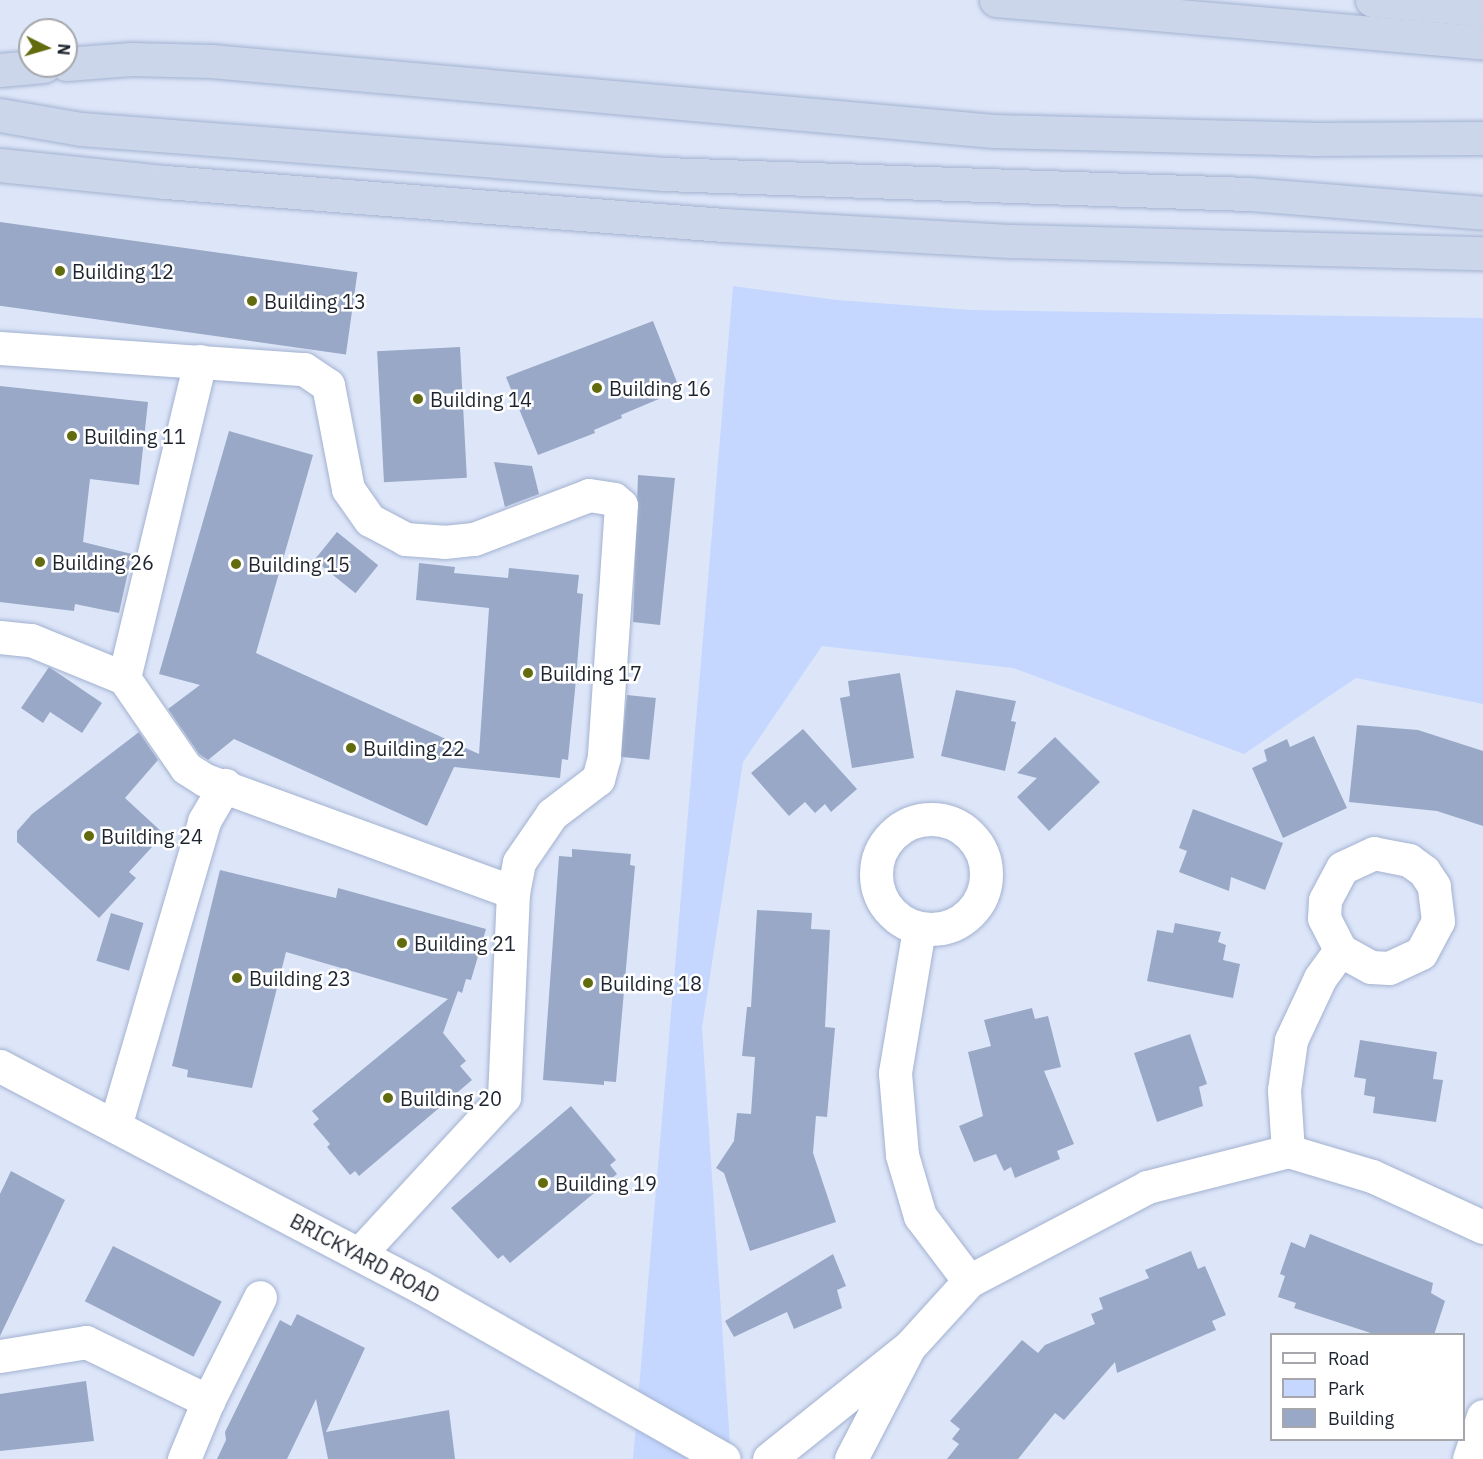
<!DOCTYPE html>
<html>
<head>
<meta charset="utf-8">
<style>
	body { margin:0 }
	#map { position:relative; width:1483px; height:1459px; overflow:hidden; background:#dde6f9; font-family:"IBM Plex Sans",sans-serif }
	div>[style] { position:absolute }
	.green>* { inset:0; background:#c5d7fe }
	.building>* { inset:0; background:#99a8c6; transform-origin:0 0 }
	.roads { filter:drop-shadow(0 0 2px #a3b2d0) drop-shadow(0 0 2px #a3b2d0) }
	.minor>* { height:33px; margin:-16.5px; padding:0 16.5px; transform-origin:16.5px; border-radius:16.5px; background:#fff }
	.minor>.ring { margin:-16.5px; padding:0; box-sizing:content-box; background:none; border:33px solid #fff; border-radius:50% }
	.highway>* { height:33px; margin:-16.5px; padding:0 16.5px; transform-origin:16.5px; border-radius:16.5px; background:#cbd6eb }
	.dots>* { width:16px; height:16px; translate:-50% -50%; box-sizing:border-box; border:3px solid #fff; border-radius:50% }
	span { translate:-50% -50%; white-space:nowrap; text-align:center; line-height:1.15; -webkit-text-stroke:5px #fff; paint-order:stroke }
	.poi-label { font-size:20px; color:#1e242f }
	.left { translate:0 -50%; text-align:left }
	.street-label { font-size:20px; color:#1e242f }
	.legend { position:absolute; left:1270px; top:1333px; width:195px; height:108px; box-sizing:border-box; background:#fff; border:2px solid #a5a7ac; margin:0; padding:8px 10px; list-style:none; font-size:18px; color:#1e242f }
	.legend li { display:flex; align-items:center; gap:12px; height:30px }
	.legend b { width:30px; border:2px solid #a5a7ac }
	.north { position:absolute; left:18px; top:18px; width:60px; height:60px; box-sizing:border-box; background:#fff; border:2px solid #a5a7ac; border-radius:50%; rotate:95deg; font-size:16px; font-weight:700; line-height:24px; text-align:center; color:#1e242f }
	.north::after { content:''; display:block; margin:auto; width:21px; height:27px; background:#636b0f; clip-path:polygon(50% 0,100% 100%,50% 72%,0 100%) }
</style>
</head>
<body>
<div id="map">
	<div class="green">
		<div style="clip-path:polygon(733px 286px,837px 300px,971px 310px,1483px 318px,1483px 704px,1356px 678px,1244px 754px,1013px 668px,822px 646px,743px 762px,702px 1028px,731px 1459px,633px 1459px)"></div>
	</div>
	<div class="building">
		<div style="left:0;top:222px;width:361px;height:83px;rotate:8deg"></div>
		<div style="clip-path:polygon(653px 321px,680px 390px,621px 415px,622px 418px,594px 430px,595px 433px,538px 455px,506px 377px)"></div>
		<div style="left:460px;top:347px;width:131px;height:83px;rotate:87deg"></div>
		<div style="clip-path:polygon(0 386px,148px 402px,139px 485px,90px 479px,83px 542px,132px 554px,119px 613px,75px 604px,74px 611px,0 602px)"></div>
		<div style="clip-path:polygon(229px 431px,313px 455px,256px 653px,479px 754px,489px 608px,416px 600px,419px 563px,455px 567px,454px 573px,508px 578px,509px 568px,579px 575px,577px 593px,583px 594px,575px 690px,568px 760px,562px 759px,560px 778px,454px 767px,427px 826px,234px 739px,208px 760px,199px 754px,168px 709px,200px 685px,159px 674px)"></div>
		<div style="clip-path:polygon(494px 462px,532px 466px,539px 494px,505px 507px)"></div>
		<div style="clip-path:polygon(638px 475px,675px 478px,660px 625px,633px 622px)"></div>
		<div style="left:337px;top:532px;width:53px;height:36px;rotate:39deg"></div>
		<div style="clip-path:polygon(49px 667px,102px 703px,82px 733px,50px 712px,43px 723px,21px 708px)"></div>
		<div style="clip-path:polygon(900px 673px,914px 758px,852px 768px,840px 698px,850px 696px,848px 681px)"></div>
		<div style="clip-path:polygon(956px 690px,1016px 701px,1011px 721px,1016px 722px,1005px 771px,941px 756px)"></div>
		<div style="left:627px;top:695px;width:29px;height:62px;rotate:6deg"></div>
		<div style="clip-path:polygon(1357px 725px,1418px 730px,1483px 751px,1483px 826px,1437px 811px,1349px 802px)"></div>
		<div style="clip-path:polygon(803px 729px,857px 789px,831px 812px,825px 804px,815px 813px,805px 802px,789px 816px,751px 773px)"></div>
		<div style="clip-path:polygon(139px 732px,158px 760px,125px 798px,164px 834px,129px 872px,136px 878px,99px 918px,17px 842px,17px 831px,32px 814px)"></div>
		<div style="clip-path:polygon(1314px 736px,1347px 808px,1283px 838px,1252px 768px,1267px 761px,1264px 750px,1287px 739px,1290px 747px)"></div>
		<div style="clip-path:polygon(1055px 737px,1100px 782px,1049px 831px,1017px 797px,1037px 778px,1017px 773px)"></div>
		<div style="clip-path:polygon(1193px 809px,1283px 843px,1265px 890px,1231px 877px,1229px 891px,1179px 872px,1187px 851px,1179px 848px)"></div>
		<div style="clip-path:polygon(572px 849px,631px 854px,630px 865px,635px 866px,616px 1082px,604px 1081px,604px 1085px,543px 1080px,559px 856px,572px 857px)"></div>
		<div style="clip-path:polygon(220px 870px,336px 898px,338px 888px,486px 929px,471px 980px,466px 979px,462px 993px,458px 991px,443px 1033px,466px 1061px,460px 1066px,472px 1080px,359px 1176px,355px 1171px,350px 1175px,327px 1147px,330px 1144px,313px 1124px,319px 1119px,312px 1111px,448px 999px,286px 952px,252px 1088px,187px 1077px,188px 1070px,172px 1066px)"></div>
		<div style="clip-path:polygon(757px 910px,812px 913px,811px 929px,830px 930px,825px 1027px,835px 1028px,827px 1117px,816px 1116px,813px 1153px,836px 1222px,750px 1251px,724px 1173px,716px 1168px,734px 1141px,737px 1113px,751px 1114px,755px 1057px,742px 1056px,747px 1007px,751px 1007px)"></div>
		<div style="left:111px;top:913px;width:34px;height:50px;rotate:17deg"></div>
		<div style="clip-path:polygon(1175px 923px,1221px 932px,1218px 942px,1226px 945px,1223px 960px,1240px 964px,1233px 998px,1147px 981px,1157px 930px,1173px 933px)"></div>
		<div style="clip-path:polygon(1032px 1008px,1035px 1019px,1048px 1016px,1061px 1067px,1044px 1071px,1074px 1144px,1057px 1151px,1060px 1159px,1015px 1178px,1011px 1167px,1004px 1171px,996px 1154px,974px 1162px,959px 1126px,983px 1116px,968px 1052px,991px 1046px,984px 1020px)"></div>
		<div style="clip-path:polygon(1190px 1034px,1207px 1084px,1199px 1087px,1203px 1106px,1157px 1122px,1134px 1053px)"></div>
		<div style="clip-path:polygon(1360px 1040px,1437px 1052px,1433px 1079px,1443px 1080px,1436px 1122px,1373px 1113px,1375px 1097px,1364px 1095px,1366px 1079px,1354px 1077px)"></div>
		<div style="clip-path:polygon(571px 1106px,616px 1160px,610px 1165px,617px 1174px,510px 1263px,503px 1255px,498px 1259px,451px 1208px)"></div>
		<div style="clip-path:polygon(11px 1171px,65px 1200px,0 1336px,0 1194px)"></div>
		<div style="clip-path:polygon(1310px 1234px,1433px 1283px,1431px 1293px,1445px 1301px,1434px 1335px,1377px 1335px,1294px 1308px,1296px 1303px,1278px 1297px,1285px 1276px,1280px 1274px,1291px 1242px,1305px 1248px)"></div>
		<div style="left:113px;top:1246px;width:122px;height:62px;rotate:27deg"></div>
		<div style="clip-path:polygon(1191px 1251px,1198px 1269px,1205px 1266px,1226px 1315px,1212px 1321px,1216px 1330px,1117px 1373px,1115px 1362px,1064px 1420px,1055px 1413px,1018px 1459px,947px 1459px,959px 1444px,952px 1439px,960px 1429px,950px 1421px,1022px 1340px,1038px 1353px,1045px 1345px,1095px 1324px,1091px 1314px,1103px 1309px,1099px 1298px,1149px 1278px,1145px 1270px)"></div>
		<div style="clip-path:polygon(833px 1254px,846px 1286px,837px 1290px,842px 1308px,794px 1329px,787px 1312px,734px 1337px,725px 1321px)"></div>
		<div style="clip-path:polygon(297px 1314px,365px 1348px,326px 1432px,449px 1410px,455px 1459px,328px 1459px,316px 1399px,287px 1459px,217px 1459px,226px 1440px,225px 1432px,280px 1320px,291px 1326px)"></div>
		<div style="clip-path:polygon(86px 1381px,94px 1441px,0 1451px,0 1394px)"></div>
	</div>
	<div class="roads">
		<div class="minor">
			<div style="left:0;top:348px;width:305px;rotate:4deg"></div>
			<div style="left:304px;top:369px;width:29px;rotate:34deg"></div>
			<div style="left:328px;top:385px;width:106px;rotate:79.1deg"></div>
			<div style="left:348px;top:489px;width:38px;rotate:55deg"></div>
			<div style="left:370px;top:520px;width:40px;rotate:28deg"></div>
			<div style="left:405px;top:539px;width:39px;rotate:4deg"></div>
			<div style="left:444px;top:542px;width:30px;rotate:-6deg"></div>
			<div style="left:474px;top:539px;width:123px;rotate:-20.9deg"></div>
			<div style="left:589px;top:495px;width:25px;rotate:9deg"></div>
			<div style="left:614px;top:499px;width:9px;rotate:41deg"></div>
			<div style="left:621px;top:505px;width:253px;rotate:93.9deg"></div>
			<div style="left:604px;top:757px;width:23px;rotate:105deg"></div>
			<div style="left:598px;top:779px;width:58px;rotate:142.7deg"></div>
			<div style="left:552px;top:814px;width:58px;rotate:124.5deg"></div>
			<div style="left:519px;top:862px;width:31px;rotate:101deg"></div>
			<div style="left:513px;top:892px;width:205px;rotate:92.5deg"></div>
			<div style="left:504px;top:1097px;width:214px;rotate:132.7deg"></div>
			<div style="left:0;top:637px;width:31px;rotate:6deg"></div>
			<div style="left:31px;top:640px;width:100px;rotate:22.2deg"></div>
			<div style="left:124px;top:678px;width:109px;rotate:55.4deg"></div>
			<div style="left:186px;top:768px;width:22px;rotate:32deg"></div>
			<div style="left:205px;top:780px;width:328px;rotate:20deg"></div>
			<div style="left:124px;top:678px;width:326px;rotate:-76.5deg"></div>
			<div class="ring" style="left:876px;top:819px;width:77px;height:77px"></div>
			<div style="left:919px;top:929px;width:146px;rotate:99.5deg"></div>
			<div style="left:895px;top:1073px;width:82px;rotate:85.1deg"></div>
			<div style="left:902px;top:1155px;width:64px;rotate:73.6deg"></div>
			<div style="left:920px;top:1216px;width:81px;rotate:53deg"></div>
			<div style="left:0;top:1066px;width:475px;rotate:27.7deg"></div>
			<div style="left:421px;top:1287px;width:348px;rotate:29.6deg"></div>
			<div style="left:115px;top:1126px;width:318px;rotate:-73.7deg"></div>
			<div style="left:204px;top:821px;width:42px;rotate:-59.7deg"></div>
			<div style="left:1288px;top:1151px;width:61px;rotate:-93.8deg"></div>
			<div style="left:1284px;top:1090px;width:50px;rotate:-82deg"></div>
			<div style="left:1291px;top:1040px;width:68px;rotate:-64.9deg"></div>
			<div style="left:1320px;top:978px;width:34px;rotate:-54deg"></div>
			<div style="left:1340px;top:950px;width:35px;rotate:29deg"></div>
			<div style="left:1371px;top:967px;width:18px;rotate:3deg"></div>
			<div style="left:1389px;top:968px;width:35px;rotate:-25deg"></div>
			<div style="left:1421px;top:953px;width:36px;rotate:-62deg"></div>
			<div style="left:1438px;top:921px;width:35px;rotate:-97deg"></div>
			<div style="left:1434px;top:886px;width:18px;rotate:-124deg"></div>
			<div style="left:1424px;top:871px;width:19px;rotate:-144deg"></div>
			<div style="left:1409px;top:860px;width:36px;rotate:-169deg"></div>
			<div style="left:1374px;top:853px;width:35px;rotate:155deg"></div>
			<div style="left:1342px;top:868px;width:36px;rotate:118deg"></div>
			<div style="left:1325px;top:900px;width:18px;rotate:93deg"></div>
			<div style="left:1324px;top:918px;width:36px;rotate:63deg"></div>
			<div style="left:909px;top:1347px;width:89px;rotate:-47.7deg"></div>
			<div style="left:969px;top:1281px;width:201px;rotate:-27.8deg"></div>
			<div style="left:1147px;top:1187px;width:146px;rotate:-14.3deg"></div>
			<div style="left:1288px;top:1151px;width:88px;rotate:16.6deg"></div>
			<div style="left:1372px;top:1176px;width:122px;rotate:24.7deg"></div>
			<div style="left:0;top:1356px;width:87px;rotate:-9.2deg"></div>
			<div style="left:86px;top:1342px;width:136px;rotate:25.8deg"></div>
			<div style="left:208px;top:1401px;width:63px;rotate:112.5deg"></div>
			<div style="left:208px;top:1401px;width:116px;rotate:-63.4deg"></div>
			<div style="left:769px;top:1459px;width:179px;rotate:-38.7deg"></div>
			<div style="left:909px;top:1347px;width:126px;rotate:117.4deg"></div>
			<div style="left:1469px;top:1459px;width:45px;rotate:-72deg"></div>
		</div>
		<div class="highway">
			<div style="left:996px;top:0;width:489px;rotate:5deg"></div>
			<div style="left:1372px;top:0;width:111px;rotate:5.1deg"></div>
			<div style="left:66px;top:64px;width:65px;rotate:-4.4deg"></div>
			<div style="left:131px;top:59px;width:80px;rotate:1.4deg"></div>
			<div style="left:211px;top:61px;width:786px;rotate:5.11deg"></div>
			<div style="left:994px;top:131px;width:317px;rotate:1.4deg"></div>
			<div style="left:1311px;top:139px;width:172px;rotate:-0.3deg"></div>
			<div style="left:0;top:70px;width:44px;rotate:-5.2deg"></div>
			<div style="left:0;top:115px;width:82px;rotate:9.8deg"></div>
			<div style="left:81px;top:129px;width:585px;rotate:4.41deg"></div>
			<div style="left:664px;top:174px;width:585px;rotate:1.96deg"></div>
			<div style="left:1249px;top:194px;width:235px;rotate:4.6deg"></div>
			<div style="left:0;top:165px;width:166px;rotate:5.9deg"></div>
			<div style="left:165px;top:182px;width:561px;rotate:4.4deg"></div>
			<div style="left:724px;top:225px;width:290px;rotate:3.2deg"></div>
			<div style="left:1014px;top:241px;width:469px;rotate:1.5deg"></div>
		</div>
	</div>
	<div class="dots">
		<div style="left:60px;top:271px;background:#636b0f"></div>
		<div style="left:252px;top:301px;background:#636b0f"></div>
		<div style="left:597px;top:388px;background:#636b0f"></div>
		<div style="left:418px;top:399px;background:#636b0f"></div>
		<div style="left:72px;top:436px;background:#636b0f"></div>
		<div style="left:40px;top:562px;background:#636b0f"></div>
		<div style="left:236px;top:564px;background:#636b0f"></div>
		<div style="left:528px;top:673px;background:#636b0f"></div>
		<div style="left:351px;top:748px;background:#636b0f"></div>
		<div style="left:89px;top:836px;background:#636b0f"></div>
		<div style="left:402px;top:943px;background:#636b0f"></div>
		<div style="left:237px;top:978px;background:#636b0f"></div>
		<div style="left:588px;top:983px;background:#636b0f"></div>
		<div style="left:388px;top:1098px;background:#636b0f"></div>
		<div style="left:543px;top:1183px;background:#636b0f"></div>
	</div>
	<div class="poi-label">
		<span class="left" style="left:72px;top:271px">Building 12</span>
		<span class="left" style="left:264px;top:301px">Building 13</span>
		<span class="left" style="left:609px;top:388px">Building 16</span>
		<span class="left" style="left:430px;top:399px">Building 14</span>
		<span class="left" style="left:84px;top:436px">Building 11</span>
		<span class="left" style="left:52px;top:562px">Building 26</span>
		<span class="left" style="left:248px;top:564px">Building 15</span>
		<span class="left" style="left:540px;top:673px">Building 17</span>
		<span class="left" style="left:363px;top:748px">Building 22</span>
		<span class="left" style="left:101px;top:836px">Building 24</span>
		<span class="left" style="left:414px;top:943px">Building 21</span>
		<span class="left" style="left:249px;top:978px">Building 23</span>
		<span class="left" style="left:600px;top:983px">Building 18</span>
		<span class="left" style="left:400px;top:1098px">Building 20</span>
		<span class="left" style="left:555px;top:1183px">Building 19</span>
	</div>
	<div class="street-label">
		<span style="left:365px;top:1258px;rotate:28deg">BRICKYARD ROAD</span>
	</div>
	<ul class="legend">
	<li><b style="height:8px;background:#fff"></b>Road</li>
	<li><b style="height:16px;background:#c5d7fe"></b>Park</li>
	<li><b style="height:16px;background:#99a8c6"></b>Building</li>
	</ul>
	<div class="north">N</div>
</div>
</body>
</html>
